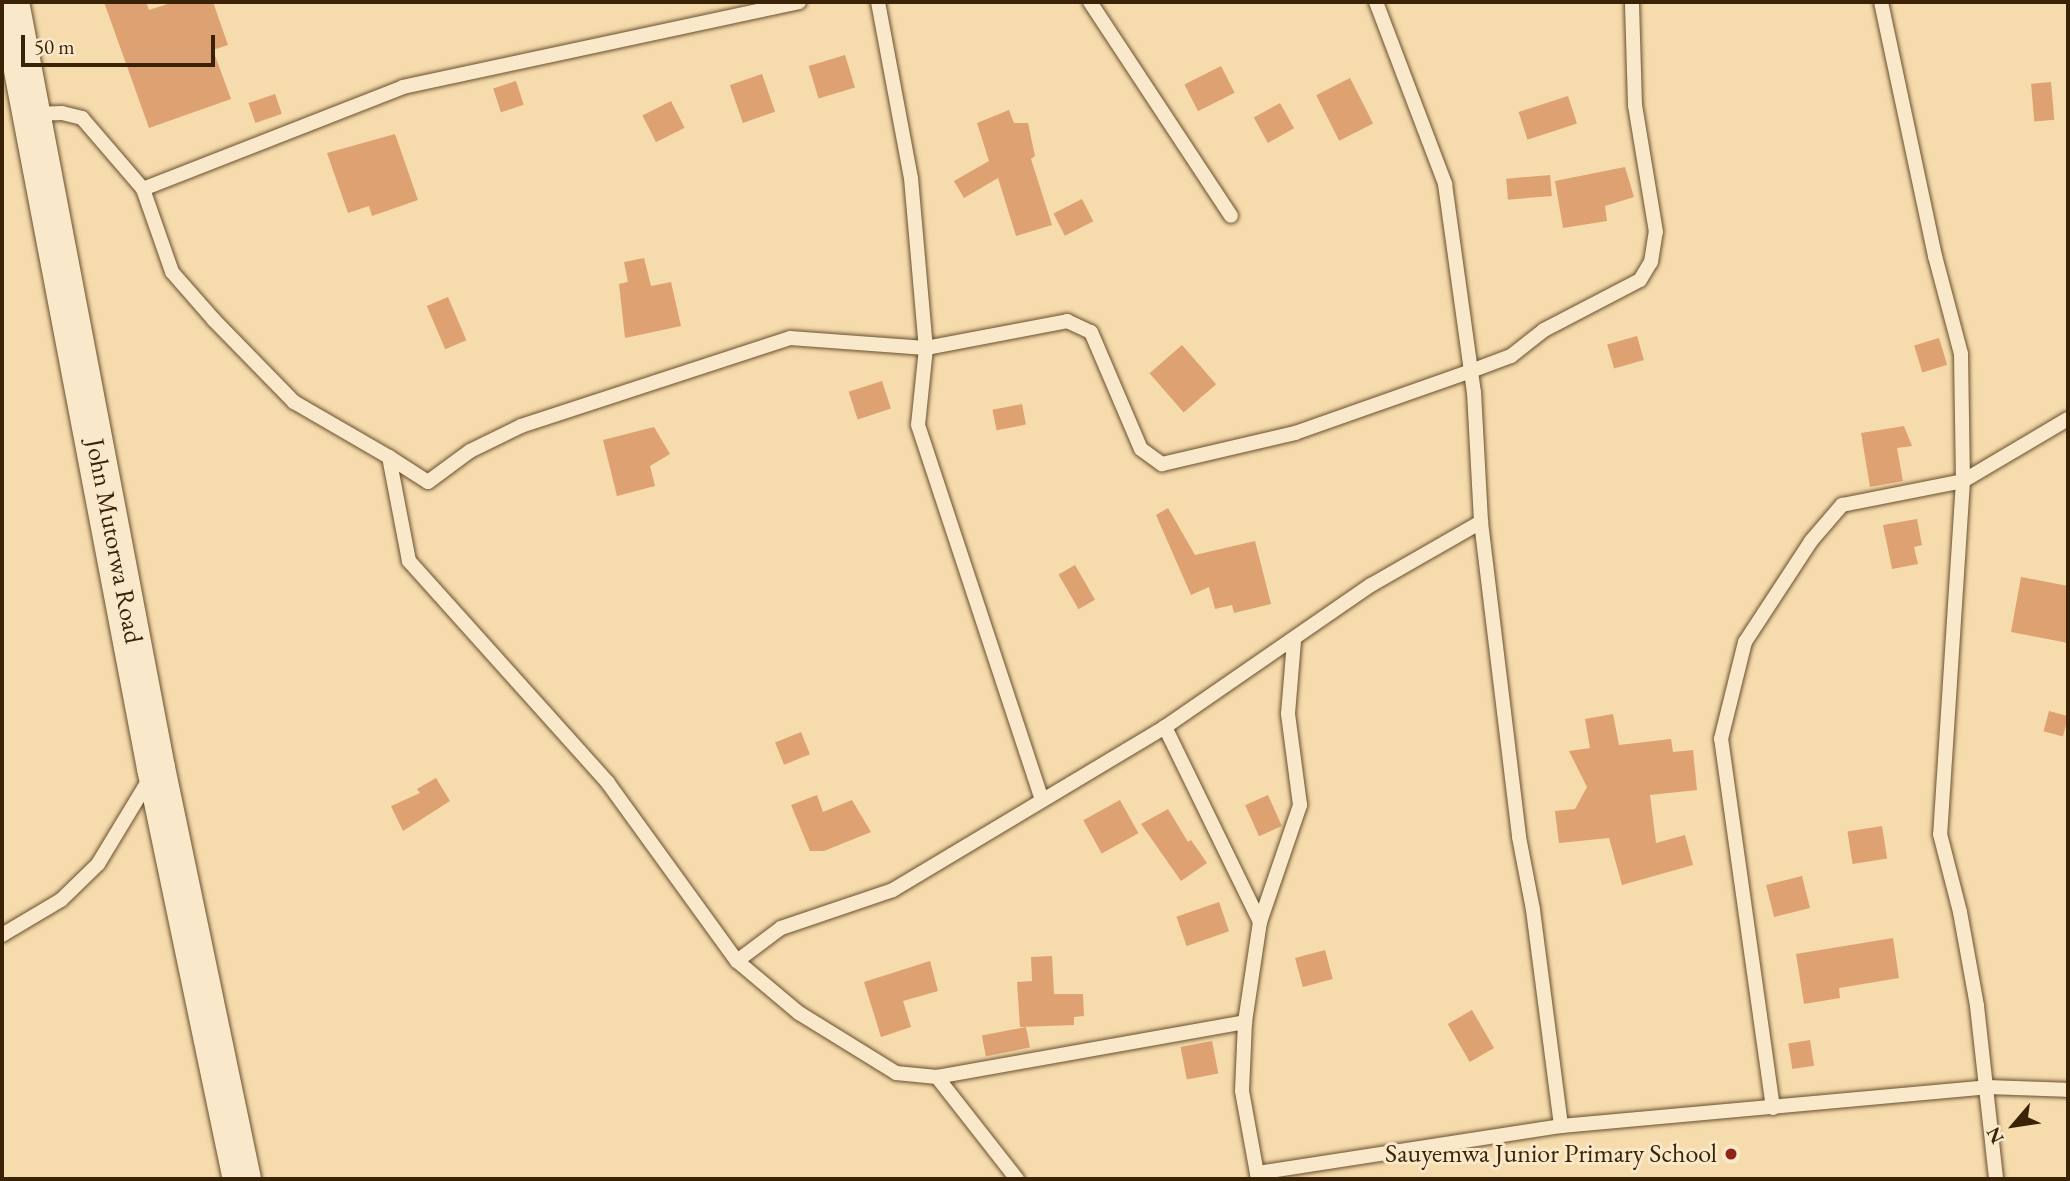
<!DOCTYPE html>
<html>
<head>
<meta charset="utf-8">
<style>
	body { margin:0 }
	#map { position:relative; width:2070px; height:1181px; overflow:hidden; background:#f6dbac; font-family:"EB Garamond",serif }
	div>[style] { position:absolute }
	.building>* { inset:0; background:#dea171; transform-origin:0 0 }
	.roads { filter:drop-shadow(0 0 2px #695030) drop-shadow(0 0 2px #695030) }
	.lane>* { height:14px; margin:-7px; padding:0 7px; transform-origin:7px; border-radius:7px; background:#f9e8c9 }
	.secondary>* { height:38px; margin:-19px; padding:0 19px; transform-origin:19px; border-radius:19px; background:#f9e8c9 }
	.dots>* { width:19px; height:19px; translate:-50% -50%; box-sizing:border-box; border:4px solid #f9e8c9; border-radius:50% }
	span { translate:-50% -50%; white-space:nowrap; text-align:center; line-height:1.15; -webkit-text-stroke:6px #f9e8c9; paint-order:stroke }
	.street-label { font-size:26px; color:#3a2206 }
	.poi-label { font-size:26px; color:#3a2206 }
	.right { translate:-100% -50%; text-align:right }
	.frame { position:absolute; inset:0; border:4px solid #3a2206; pointer-events:none }
	.north { position:absolute; left:1979px; top:1090px; width:70px; height:70px; -webkit-text-stroke:5px #f9e8c9; paint-order:stroke; rotate:241deg; font-size:19px; font-weight:700; line-height:28px; text-align:center; color:#3a2206 }
	.north::after { content:''; display:block; margin:auto; width:24px; height:32px; background:#3a2206; clip-path:polygon(50% 0,100% 100%,50% 72%,0 100%) }
	.scale { position:absolute; left:21px; top:35px; width:194px; height:32px; box-sizing:border-box; border:4px solid #3a2206; border-top:0; padding-left:9px; font-size:21px; line-height:24px; white-space:nowrap; color:#3a2206; -webkit-text-stroke:5px #f9e8c9; paint-order:stroke }
</style>
</head>
<body>
<div id="map">
	<div class="building">
		<div style="clip-path:polygon(104px 2px,146px 2px,149px 10px,174px 2px,213px 2px,228px 45px,213px 50px,231px 99px,149px 128px)"></div>
		<div style="left:845px;top:55px;width:34px;height:38px;rotate:73deg"></div>
		<div style="left:1221px;top:66px;width:30px;height:41px;rotate:63deg"></div>
		<div style="left:762px;top:74px;width:40px;height:34px;rotate:71deg"></div>
		<div style="left:1350px;top:78px;width:51px;height:38px;rotate:63deg"></div>
		<div style="left:516px;top:81px;width:25px;height:24px;rotate:72deg"></div>
		<div style="left:2051px;top:82px;width:38px;height:20px;rotate:85deg"></div>
		<div style="left:275px;top:94px;width:21px;height:28px;rotate:71deg"></div>
		<div style="left:1568px;top:96px;width:29px;height:52px;rotate:72deg"></div>
		<div style="left:671px;top:101px;width:30px;height:32px;rotate:63deg"></div>
		<div style="left:1280px;top:103px;width:29px;height:30px;rotate:61deg"></div>
		<div style="clip-path:polygon(1009px 110px,1014px 123px,1028px 123px,1035px 156px,1031px 159px,1052px 225px,1016px 236px,998px 178px,964px 198px,954px 181px,989px 161px,977px 123px)"></div>
		<div style="clip-path:polygon(395px 134px,418px 200px,372px 216px,369px 206px,348px 213px,327px 153px)"></div>
		<div style="clip-path:polygon(1625px 167px,1634px 197px,1605px 206px,1607px 221px,1563px 228px,1555px 181px)"></div>
		<div style="left:1550px;top:175px;width:21px;height:44px;rotate:85deg"></div>
		<div style="left:1082px;top:199px;width:25px;height:32px;rotate:63deg"></div>
		<div style="clip-path:polygon(644px 258px,651px 286px,671px 282px,681px 326px,625px 338px,619px 284px,628px 282px,624px 262px)"></div>
		<div style="left:448px;top:297px;width:47px;height:23px;rotate:67deg"></div>
		<div style="left:1637px;top:336px;width:25px;height:31px;rotate:74deg"></div>
		<div style="left:1939px;top:338px;width:28px;height:26px;rotate:73deg"></div>
		<div style="left:1182px;top:345px;width:52px;height:43px;rotate:49deg"></div>
		<div style="left:882px;top:381px;width:29px;height:35px;rotate:72deg"></div>
		<div style="left:1022px;top:404px;width:21px;height:30px;rotate:79deg"></div>
		<div style="clip-path:polygon(1904px 426px,1912px 446px,1897px 448px,1903px 481px,1870px 487px,1861px 433px)"></div>
		<div style="clip-path:polygon(654px 427px,670px 454px,650px 466px,655px 486px,617px 496px,603px 440px)"></div>
		<div style="clip-path:polygon(1168px 508px,1195px 555px,1255px 541px,1271px 604px,1234px 613px,1232px 605px,1215px 609px,1209px 587px,1191px 595px,1156px 515px)"></div>
		<div style="clip-path:polygon(1917px 519px,1922px 545px,1914px 547px,1918px 564px,1892px 569px,1883px 525px)"></div>
		<div style="left:1075px;top:565px;width:40px;height:19px;rotate:60deg"></div>
		<div style="clip-path:polygon(2021px 577px,2068px 586px,2068px 643px,2011px 632px)"></div>
		<div style="left:2049px;top:711px;width:20px;height:21px;rotate:15deg"></div>
		<div style="clip-path:polygon(1613px 714px,1619px 745px,1671px 739px,1673px 752px,1693px 750px,1697px 790px,1650px 795px,1656px 843px,1685px 835px,1693px 865px,1622px 885px,1609px 838px,1559px 843px,1555px 811px,1575px 809px,1587px 787px,1569px 751px,1590px 748px,1585px 719px)"></div>
		<div style="left:801px;top:732px;width:24px;height:28px;rotate:68deg"></div>
		<div style="clip-path:polygon(436px 778px,450px 801px,403px 831px,391px 806px,420px 793px,417px 789px)"></div>
		<div style="clip-path:polygon(817px 795px,823px 812px,852px 800px,871px 832px,824px 851px,810px 851px,791px 805px)"></div>
		<div style="left:1268px;top:795px;width:34px;height:25px;rotate:66deg"></div>
		<div style="left:1120px;top:800px;width:38px;height:42px;rotate:61deg"></div>
		<div style="clip-path:polygon(1168px 809px,1188px 842px,1191px 840px,1207px 863px,1181px 881px,1141px 824px)"></div>
		<div style="left:1882px;top:826px;width:33px;height:35px;rotate:81deg"></div>
		<div style="left:1802px;top:876px;width:33px;height:37px;rotate:76deg"></div>
		<div style="left:1219px;top:902px;width:31px;height:45px;rotate:71deg"></div>
		<div style="clip-path:polygon(1893px 938px,1899px 978px,1839px 988px,1840px 998px,1804px 1004px,1796px 954px)"></div>
		<div style="left:1325px;top:950px;width:30px;height:31px;rotate:75deg"></div>
		<div style="clip-path:polygon(1052px 956px,1054px 994px,1083px 994px,1084px 1016px,1074px 1017px,1074px 1025px,1020px 1027px,1017px 982px,1032px 981px,1031px 957px)"></div>
		<div style="clip-path:polygon(930px 961px,938px 991px,903px 1001px,911px 1027px,881px 1037px,864px 982px)"></div>
		<div style="left:1472px;top:1010px;width:44px;height:28px;rotate:60deg"></div>
		<div style="left:1026px;top:1027px;width:21px;height:45px;rotate:79deg"></div>
		<div style="left:1810px;top:1040px;width:26px;height:22px;rotate:81deg"></div>
		<div style="left:1212px;top:1041px;width:33px;height:32px;rotate:79deg"></div>
	</div>
	<div class="roads">
		<div class="lane">
			<div style="left:878px;top:2px;width:179px;rotate:79.4deg"></div>
			<div style="left:911px;top:178px;width:171px;rotate:85deg"></div>
			<div style="left:926px;top:348px;width:144px;rotate:-10.8deg"></div>
			<div style="left:1067px;top:321px;width:26px;rotate:25deg"></div>
			<div style="left:1091px;top:332px;width:127px;rotate:66.9deg"></div>
			<div style="left:1141px;top:449px;width:26px;rotate:36deg"></div>
			<div style="left:1162px;top:464px;width:137px;rotate:-13.1deg"></div>
			<div style="left:1295px;top:433px;width:187px;rotate:-19.4deg"></div>
			<div style="left:1471px;top:371px;width:43px;rotate:-20.6deg"></div>
			<div style="left:1511px;top:356px;width:42px;rotate:-38.2deg"></div>
			<div style="left:1544px;top:330px;width:108px;rotate:-27.5deg"></div>
			<div style="left:1640px;top:280px;width:21px;rotate:-59deg"></div>
			<div style="left:1651px;top:262px;width:30px;rotate:-81deg"></div>
			<div style="left:1656px;top:232px;width:129px;rotate:-99.4deg"></div>
			<div style="left:1635px;top:105px;width:103px;rotate:-91.7deg"></div>
			<div style="left:1090px;top:2px;width:256px;rotate:56.6deg"></div>
			<div style="left:1376px;top:2px;width:195px;rotate:69.2deg"></div>
			<div style="left:1445px;top:184px;width:210px;rotate:82.1deg"></div>
			<div style="left:1474px;top:392px;width:130px;rotate:86.9deg"></div>
			<div style="left:1481px;top:522px;width:317px;rotate:83.1deg"></div>
			<div style="left:1519px;top:837px;width:74px;rotate:79.1deg"></div>
			<div style="left:1533px;top:910px;width:218px;rotate:82.6deg"></div>
			<div style="left:1881px;top:2px;width:260px;rotate:78deg"></div>
			<div style="left:1935px;top:256px;width:101px;rotate:75.1deg"></div>
			<div style="left:1961px;top:354px;width:127px;rotate:89.1deg"></div>
			<div style="left:1963px;top:481px;width:354px;rotate:93.7deg"></div>
			<div style="left:1940px;top:834px;width:81px;rotate:75.6deg"></div>
			<div style="left:1960px;top:912px;width:96px;rotate:79.7deg"></div>
			<div style="left:1977px;top:1006px;width:174px;rotate:83.7deg"></div>
			<div style="left:34px;top:114px;width:28px;rotate:-2deg"></div>
			<div style="left:62px;top:113px;width:21px;rotate:14deg"></div>
			<div style="left:82px;top:118px;width:94px;rotate:49.3deg"></div>
			<div style="left:143px;top:189px;width:88px;rotate:70.7deg"></div>
			<div style="left:172px;top:272px;width:64px;rotate:48.8deg"></div>
			<div style="left:214px;top:320px;width:115px;rotate:45.7deg"></div>
			<div style="left:294px;top:402px;width:110px;rotate:30.1deg"></div>
			<div style="left:389px;top:457px;width:106px;rotate:79.1deg"></div>
			<div style="left:409px;top:561px;width:298px;rotate:48.1deg"></div>
			<div style="left:608px;top:783px;width:220px;rotate:54.1deg"></div>
			<div style="left:737px;top:961px;width:81px;rotate:40deg"></div>
			<div style="left:799px;top:1013px;width:114px;rotate:31.7deg"></div>
			<div style="left:896px;top:1073px;width:41px;rotate:5.6deg"></div>
			<div style="left:937px;top:1077px;width:313px;rotate:-10.1deg"></div>
			<div style="left:143px;top:189px;width:279px;rotate:-21.4deg"></div>
			<div style="left:403px;top:87px;width:405px;rotate:-12.1deg"></div>
			<div style="left:389px;top:457px;width:46px;rotate:32.7deg"></div>
			<div style="left:428px;top:482px;width:52px;rotate:-36.4deg"></div>
			<div style="left:470px;top:451px;width:57px;rotate:-26.1deg"></div>
			<div style="left:521px;top:426px;width:283px;rotate:-18.1deg"></div>
			<div style="left:790px;top:338px;width:136px;rotate:4.2deg"></div>
			<div style="left:926px;top:348px;width:77px;rotate:95.9deg"></div>
			<div style="left:918px;top:425px;width:392px;rotate:71.7deg"></div>
			<div style="left:1260px;top:922px;width:124px;rotate:-71.1deg"></div>
			<div style="left:1300px;top:805px;width:92px;rotate:-97.5deg"></div>
			<div style="left:1288px;top:714px;width:73px;rotate:-85.3deg"></div>
			<div style="left:2px;top:935px;width:69px;rotate:-30.7deg"></div>
			<div style="left:61px;top:900px;width:52px;rotate:-44.2deg"></div>
			<div style="left:98px;top:864px;width:100px;rotate:-58.8deg"></div>
			<div style="left:737px;top:961px;width:55px;rotate:-36.9deg"></div>
			<div style="left:781px;top:928px;width:118px;rotate:-18.7deg"></div>
			<div style="left:893px;top:890px;width:317px;rotate:-30.9deg"></div>
			<div style="left:937px;top:1077px;width:130px;rotate:51.9deg"></div>
			<div style="left:1773px;top:1108px;width:373px;rotate:-98deg"></div>
			<div style="left:1721px;top:739px;width:100px;rotate:-76.1deg"></div>
			<div style="left:1745px;top:642px;width:121px;rotate:-56.8deg"></div>
			<div style="left:1811px;top:541px;width:48px;rotate:-49.3deg"></div>
			<div style="left:1842px;top:505px;width:123px;rotate:-11.2deg"></div>
			<div style="left:1963px;top:481px;width:122px;rotate:-30.6deg"></div>
			<div style="left:1257px;top:1173px;width:308px;rotate:-8.8deg"></div>
			<div style="left:1561px;top:1126px;width:428px;rotate:-5.2deg"></div>
			<div style="left:1987px;top:1087px;width:81px;rotate:2.1deg"></div>
			<div style="left:1258px;top:1179px;width:89px;rotate:-100.3deg"></div>
			<div style="left:1242px;top:1091px;width:69px;rotate:-87.5deg"></div>
			<div style="left:1245px;top:1022px;width:101px;rotate:-81.5deg"></div>
			<div style="left:1260px;top:922px;width:217px;rotate:-116deg"></div>
			<div style="left:1165px;top:727px;width:250px;rotate:-34.6deg"></div>
			<div style="left:1371px;top:585px;width:127px;rotate:-29.8deg"></div>
		</div>
		<div class="secondary">
			<div style="left:10px;top:2px;width:780px;rotate:79.21deg"></div>
			<div style="left:156px;top:768px;width:420px;rotate:78.2deg"></div>
		</div>
	</div>
	<div class="dots">
		<div style="left:1731px;top:1154px;background:#8f2418"></div>
	</div>
	<div class="street-label">
		<span style="left:114px;top:541px;rotate:79deg">John Mutorwa Road</span>
	</div>
	<div class="poi-label">
		<span class="right" style="left:1717px;top:1154px">Sauyemwa Junior Primary School</span>
	</div>
	<div class="frame"></div>
	<div class="north">N</div>
	<div class="scale">50 m</div>
</div>
</body>
</html>
